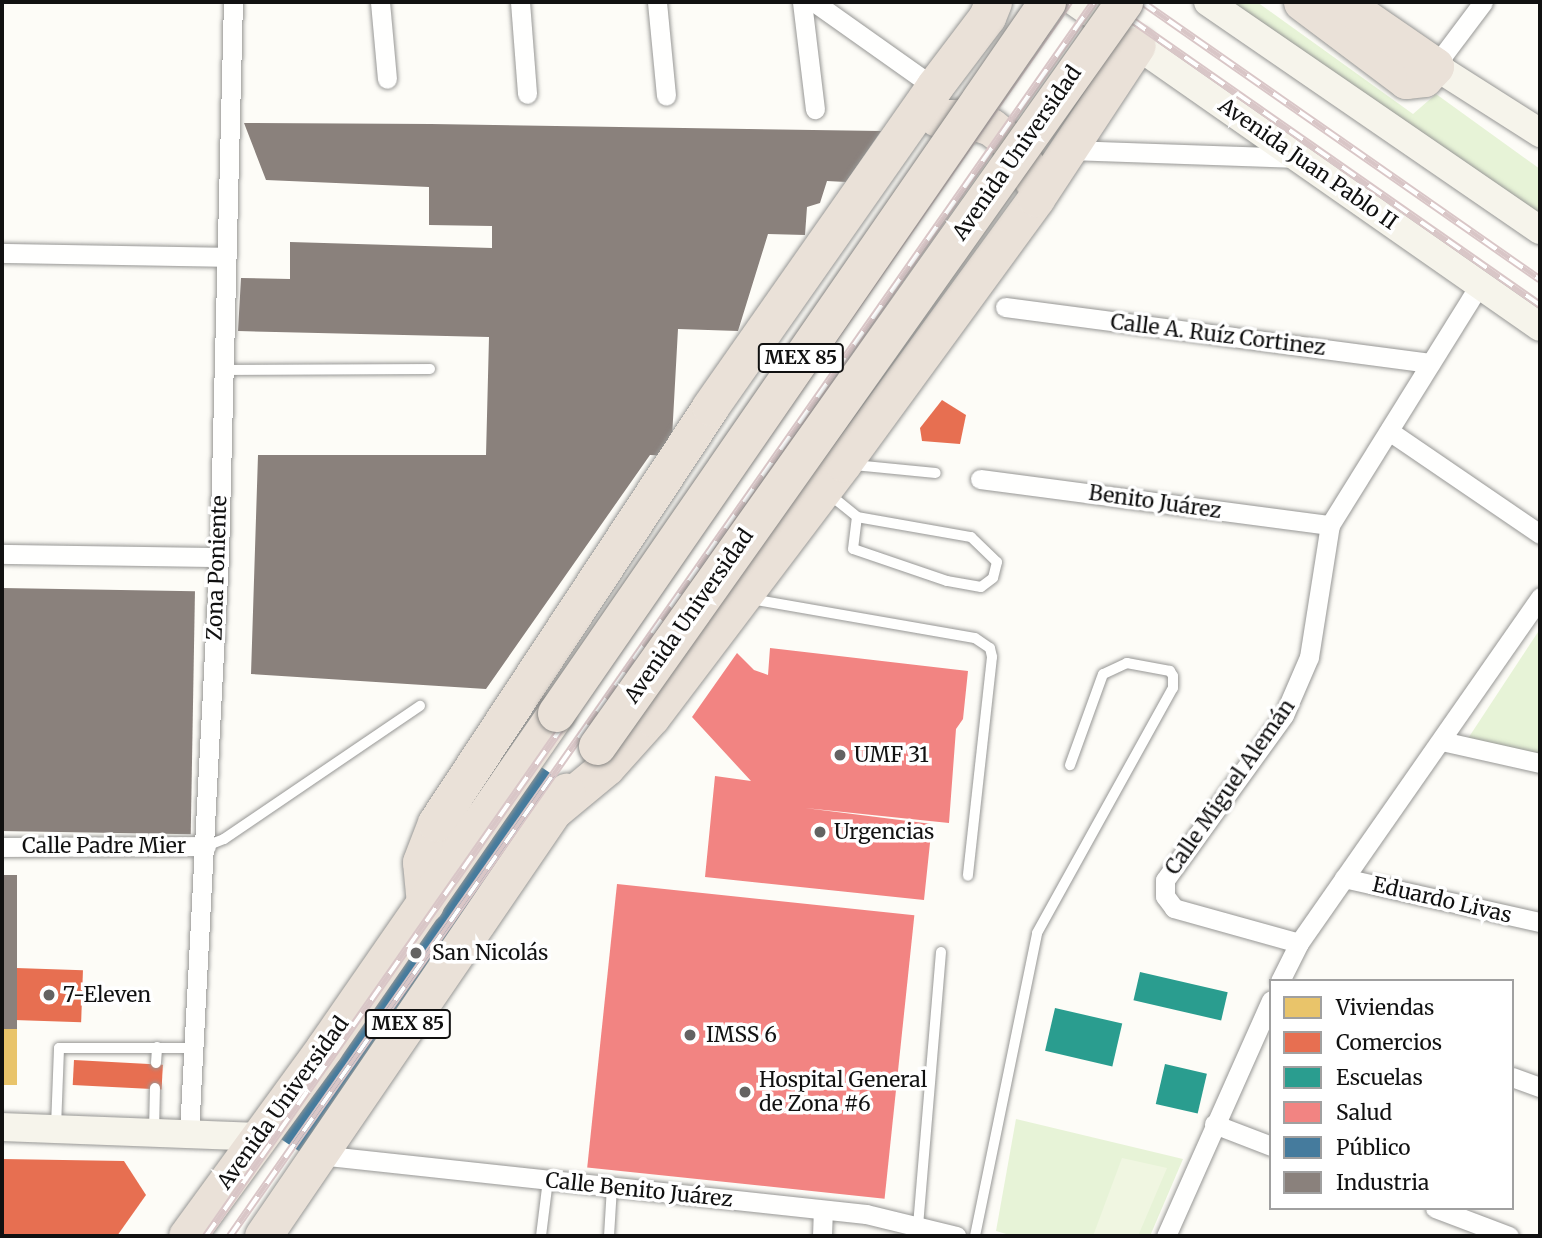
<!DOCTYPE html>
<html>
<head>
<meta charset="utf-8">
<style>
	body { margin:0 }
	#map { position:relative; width:1542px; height:1238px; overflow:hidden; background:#fdfcf7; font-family:Merriweather,serif }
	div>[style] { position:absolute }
	.green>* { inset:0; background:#e7f3d7 }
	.pitch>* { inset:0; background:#f0f6e1 }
	.homes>* { inset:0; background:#e9c46a; transform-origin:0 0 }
	.shops>* { inset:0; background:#e76f51; transform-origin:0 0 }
	.schools>* { inset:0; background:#2a9d8f; transform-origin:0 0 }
	.health>* { inset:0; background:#f28482; transform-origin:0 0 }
	.public>* { inset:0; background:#457b9d; transform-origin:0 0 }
	.industry>* { inset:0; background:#8a817c; transform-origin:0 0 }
	.roads { filter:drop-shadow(0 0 2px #979795) drop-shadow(0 0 2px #979795) }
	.lane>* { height:10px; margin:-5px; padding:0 5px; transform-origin:5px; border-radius:5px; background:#fffffe }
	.street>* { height:19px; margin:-9.5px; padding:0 9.5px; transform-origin:9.5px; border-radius:9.5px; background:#fffffe }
	.secondary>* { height:28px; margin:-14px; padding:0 14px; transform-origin:14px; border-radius:14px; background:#f6f4eb }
	.highway>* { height:37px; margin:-18.5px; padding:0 18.5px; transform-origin:18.5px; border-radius:18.5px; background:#eae1d8 }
	.rail>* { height:8px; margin-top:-4px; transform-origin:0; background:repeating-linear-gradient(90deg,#fff 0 16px,#d9c6c7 0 32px); box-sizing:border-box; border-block:2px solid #d9c6c7 }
	.bridges { filter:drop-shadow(0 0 2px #858482) drop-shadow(0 0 2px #858482) }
	.highway-bridge>* { height:37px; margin:-18.5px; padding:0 18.5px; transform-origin:18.5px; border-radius:18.5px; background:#eae1d8 }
	.dots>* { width:19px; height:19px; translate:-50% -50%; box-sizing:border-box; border:4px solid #fff; border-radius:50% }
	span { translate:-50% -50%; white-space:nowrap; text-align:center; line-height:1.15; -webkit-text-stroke:7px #fff; paint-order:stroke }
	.shield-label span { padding:2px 5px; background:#fff; border:2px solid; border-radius:5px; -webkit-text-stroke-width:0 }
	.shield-label { font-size:19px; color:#111; font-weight:700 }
	.street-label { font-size:21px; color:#111 }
	.poi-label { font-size:21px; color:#111 }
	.left { translate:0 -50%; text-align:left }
	.frame { position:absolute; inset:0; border:4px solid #111; pointer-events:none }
	.legend { position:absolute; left:1269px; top:979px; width:245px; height:231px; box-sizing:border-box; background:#fff; border:2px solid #a0a0a0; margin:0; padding:9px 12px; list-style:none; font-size:21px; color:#111 }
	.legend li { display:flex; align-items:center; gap:14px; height:35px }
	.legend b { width:35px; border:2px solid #a0a0a0 }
</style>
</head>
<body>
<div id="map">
	<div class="green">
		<div style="clip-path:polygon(1213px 2px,1257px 2px,1413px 114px,1436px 94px,1540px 169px,1540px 224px)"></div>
		<div style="clip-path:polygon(1540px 629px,1540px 759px,1465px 743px)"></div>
		<div style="clip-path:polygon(1016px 1119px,1183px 1159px,1150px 1236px,1013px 1236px,996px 1231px)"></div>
	</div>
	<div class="pitch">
		<div style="clip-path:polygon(1122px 1158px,1167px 1168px,1138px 1236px,1093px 1236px)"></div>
	</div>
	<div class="homes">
		<div style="left:2px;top:1027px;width:15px;height:58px"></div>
	</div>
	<div class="shops">
		<div style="clip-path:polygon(942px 400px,966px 415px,960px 444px,922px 441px,920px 428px)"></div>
		<div style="left:16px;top:968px;width:67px;height:52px;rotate:2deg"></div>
		<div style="left:74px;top:1060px;width:89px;height:25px;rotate:3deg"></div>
		<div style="clip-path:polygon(2px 1159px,124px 1161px,146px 1195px,117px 1236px,2px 1236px)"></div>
	</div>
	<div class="schools">
		<div style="left:1140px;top:972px;width:90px;height:29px;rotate:13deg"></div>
		<div style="left:1055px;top:1008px;width:69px;height:44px;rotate:13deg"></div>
		<div style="left:1165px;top:1064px;width:43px;height:41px;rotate:13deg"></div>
	</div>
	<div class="health">
		<div style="clip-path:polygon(770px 648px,968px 671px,963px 719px,956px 729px,949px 823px,805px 808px,932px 824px,924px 900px,705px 877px,715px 776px,751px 781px,692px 717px,737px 653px,754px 670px,768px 675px)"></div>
		<div style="left:617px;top:884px;width:299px;height:285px;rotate:6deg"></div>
	</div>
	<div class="public">
		<div style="left:522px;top:754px;width:54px;height:454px;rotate:34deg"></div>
	</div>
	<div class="industry">
		<div style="clip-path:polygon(244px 123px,431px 124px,881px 131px,846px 182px,827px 181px,820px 203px,807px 207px,805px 235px,768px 234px,738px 331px,678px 329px,671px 456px,650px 455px,486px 689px,251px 674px,258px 455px,486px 455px,489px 337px,238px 331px,241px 278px,290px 279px,290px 242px,492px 248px,492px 226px,429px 225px,429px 187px,266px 180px)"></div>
		<div style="left:2px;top:588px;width:193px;height:243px;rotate:1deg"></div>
		<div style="left:2px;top:875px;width:15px;height:154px"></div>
	</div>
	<div class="roads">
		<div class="lane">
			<div style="left:223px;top:370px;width:207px;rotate:-0.3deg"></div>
			<div style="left:854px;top:465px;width:82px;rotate:5.6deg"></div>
			<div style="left:829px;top:494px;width:36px;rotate:39deg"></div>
			<div style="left:857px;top:517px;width:116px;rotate:10deg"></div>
			<div style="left:971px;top:537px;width:36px;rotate:44deg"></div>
			<div style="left:997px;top:562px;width:16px;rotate:104deg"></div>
			<div style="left:993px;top:578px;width:15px;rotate:143deg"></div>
			<div style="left:981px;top:587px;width:35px;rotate:-170deg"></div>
			<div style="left:947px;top:581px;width:99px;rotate:-161.2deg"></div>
			<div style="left:853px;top:549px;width:32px;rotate:-83deg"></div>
			<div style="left:751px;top:599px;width:227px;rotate:9.9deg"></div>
			<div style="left:975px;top:638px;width:18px;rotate:34deg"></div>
			<div style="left:990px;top:648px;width:9px;rotate:77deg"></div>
			<div style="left:992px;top:657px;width:220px;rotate:96.3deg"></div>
			<div style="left:206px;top:846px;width:19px;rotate:-21deg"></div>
			<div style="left:224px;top:839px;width:237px;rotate:-34.2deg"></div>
			<div style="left:156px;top:1063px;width:16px;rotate:-86deg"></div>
			<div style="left:56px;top:1127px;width:79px;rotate:-87.8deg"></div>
			<div style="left:59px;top:1048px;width:136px"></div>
			<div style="left:154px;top:1131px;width:43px;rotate:-88.7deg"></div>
			<div style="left:918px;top:1226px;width:275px;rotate:-85.2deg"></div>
			<div style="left:541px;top:1236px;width:56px;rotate:-82.9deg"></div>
			<div style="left:609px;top:1236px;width:49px;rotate:-86.5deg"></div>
			<div style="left:975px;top:1236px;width:309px;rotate:-78.4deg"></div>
			<div style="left:1037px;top:933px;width:280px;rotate:-61deg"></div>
			<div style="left:1173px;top:688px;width:12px;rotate:-90deg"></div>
			<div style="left:1173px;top:676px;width:6px;rotate:-121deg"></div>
			<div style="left:1170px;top:671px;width:44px;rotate:-169.5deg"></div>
			<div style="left:1127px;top:663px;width:26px;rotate:155deg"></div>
			<div style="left:1103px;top:674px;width:97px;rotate:109.9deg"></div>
		</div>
		<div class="street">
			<div style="left:380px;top:2px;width:77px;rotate:84.8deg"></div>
			<div style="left:520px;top:2px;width:92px;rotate:85.6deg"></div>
			<div style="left:657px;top:2px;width:94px;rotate:84.5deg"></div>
			<div style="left:802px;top:2px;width:108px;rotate:83.1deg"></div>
			<div style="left:814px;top:2px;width:147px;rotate:35.3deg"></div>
			<div style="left:1435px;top:66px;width:80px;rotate:-53.1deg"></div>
			<div style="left:1071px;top:150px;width:226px;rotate:2deg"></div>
			<div style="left:2px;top:253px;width:224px;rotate:1deg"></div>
			<div style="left:1005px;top:307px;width:429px;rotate:7.5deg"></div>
			<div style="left:1389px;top:431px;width:183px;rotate:34.3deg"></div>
			<div style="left:980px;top:479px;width:353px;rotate:7.5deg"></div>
			<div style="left:2px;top:554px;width:217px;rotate:0.8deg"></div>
			<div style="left:1442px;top:741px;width:100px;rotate:12.7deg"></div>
			<div style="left:2px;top:847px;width:204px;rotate:-0.3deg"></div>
			<div style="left:1344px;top:878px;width:201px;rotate:12.7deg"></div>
			<div style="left:1299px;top:943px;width:130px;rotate:-164.4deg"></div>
			<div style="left:1174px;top:908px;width:15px;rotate:-127deg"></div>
			<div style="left:1165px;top:896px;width:16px;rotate:-90deg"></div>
			<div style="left:1165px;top:880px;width:203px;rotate:-54.2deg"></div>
			<div style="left:1284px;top:715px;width:63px;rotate:-66.7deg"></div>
			<div style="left:1309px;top:657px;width:134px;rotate:-81deg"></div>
			<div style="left:1330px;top:525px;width:282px;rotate:-58.1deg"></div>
			<div style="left:1280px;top:981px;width:42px;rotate:-63.4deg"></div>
			<div style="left:1299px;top:943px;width:422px;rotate:-55.1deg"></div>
			<div style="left:1512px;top:1077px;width:30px;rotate:20deg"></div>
			<div style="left:1214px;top:1124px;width:61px;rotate:21.1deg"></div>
			<div style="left:189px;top:1133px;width:577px;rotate:-87.02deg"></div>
			<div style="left:219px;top:557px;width:555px;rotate:-88.56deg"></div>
			<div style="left:319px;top:1155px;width:550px;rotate:6.16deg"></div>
			<div style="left:866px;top:1214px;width:93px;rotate:13.7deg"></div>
			<div style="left:1435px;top:1208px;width:79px;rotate:20.7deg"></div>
			<div style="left:822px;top:1236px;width:26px;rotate:-88deg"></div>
			<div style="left:1166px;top:1236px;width:258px;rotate:-66deg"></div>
		</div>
		<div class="secondary">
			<div style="left:1075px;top:2px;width:567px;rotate:34.95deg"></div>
			<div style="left:1208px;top:2px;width:403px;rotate:34.5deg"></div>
			<div style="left:1435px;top:66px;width:125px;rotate:32.5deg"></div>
			<div style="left:2px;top:1127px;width:256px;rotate:2.2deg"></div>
		</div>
		<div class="highway">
			<div style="left:1302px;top:2px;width:130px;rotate:36.9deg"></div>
			<div style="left:1406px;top:80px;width:18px;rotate:-6deg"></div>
			<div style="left:1424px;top:78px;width:16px;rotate:-47deg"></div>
			<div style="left:1435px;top:66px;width:113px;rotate:-145.5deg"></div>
			<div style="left:937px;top:118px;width:26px"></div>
			<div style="left:963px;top:118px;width:29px;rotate:18deg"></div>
			<div style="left:991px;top:127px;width:28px;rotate:39deg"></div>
			<div style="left:1013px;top:145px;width:30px;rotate:57deg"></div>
			<div style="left:1029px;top:170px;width:10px;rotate:73deg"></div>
			<div style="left:553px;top:811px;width:69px;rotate:-39.7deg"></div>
			<div style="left:606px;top:767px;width:67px;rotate:-48deg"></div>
			<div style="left:651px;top:717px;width:318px;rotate:-52.9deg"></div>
			<div style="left:843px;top:463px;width:328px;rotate:-53.9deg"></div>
			<div style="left:1036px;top:198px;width:183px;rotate:-56.6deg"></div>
			<div style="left:425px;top:904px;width:42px;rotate:-95.4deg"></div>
			<div style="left:421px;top:862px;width:42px;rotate:-69deg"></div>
			<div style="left:436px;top:823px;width:498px;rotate:-56.6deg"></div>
			<div style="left:710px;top:407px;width:391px;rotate:-55deg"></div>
			<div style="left:934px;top:87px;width:88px;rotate:-52.9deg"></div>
			<div style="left:987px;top:17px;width:16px;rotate:-68deg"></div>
			<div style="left:187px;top:1236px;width:233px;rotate:-53.9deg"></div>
			<div style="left:324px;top:1048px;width:407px;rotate:-55.3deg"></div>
			<div style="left:263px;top:1236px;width:538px;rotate:-55.69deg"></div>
		</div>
	</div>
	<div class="rail">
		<div style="left:1106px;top:2px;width:529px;rotate:34.92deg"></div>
		<div style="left:1142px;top:2px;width:485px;rotate:34.9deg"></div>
		<div style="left:206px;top:1236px;width:1506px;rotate:-55.03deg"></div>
		<div style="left:230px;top:1236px;width:1506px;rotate:-55deg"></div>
	</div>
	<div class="bridges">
		<div class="highway-bridge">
			<div style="left:556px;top:713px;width:864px;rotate:-55.37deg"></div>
			<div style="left:597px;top:746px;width:912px;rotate:-54.69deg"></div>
		</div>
	</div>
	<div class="dots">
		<div style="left:840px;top:755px;background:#646362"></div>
		<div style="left:820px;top:832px;background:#646362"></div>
		<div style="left:416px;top:953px;background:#646362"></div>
		<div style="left:49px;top:995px;background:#646362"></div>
		<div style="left:690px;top:1035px;background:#646362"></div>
		<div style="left:745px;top:1092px;background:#646362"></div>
	</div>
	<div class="shield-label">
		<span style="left:801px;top:358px">MEX 85</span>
		<span style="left:408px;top:1024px">MEX 85</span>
	</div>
	<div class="street-label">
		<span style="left:1017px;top:153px;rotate:-55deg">Avenida Universidad</span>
		<span style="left:1308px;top:164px;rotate:35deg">Avenida Juan Pablo II</span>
		<span style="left:1218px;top:335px;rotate:7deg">Calle A. Ruíz Cortinez</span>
		<span style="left:1155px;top:502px;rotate:8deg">Benito Juárez</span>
		<span style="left:217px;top:568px;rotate:-88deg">Zona Poniente</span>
		<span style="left:689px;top:616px;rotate:-55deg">Avenida Universidad</span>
		<span style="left:1230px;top:787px;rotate:-55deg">Calle Miguel Alemán</span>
		<span style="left:104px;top:846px">Calle Padre Mier</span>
		<span style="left:1442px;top:900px;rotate:13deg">Eduardo Livas</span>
		<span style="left:283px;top:1103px;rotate:-54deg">Avenida Universidad</span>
		<span style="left:639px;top:1190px;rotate:6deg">Calle Benito Juárez</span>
	</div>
	<div class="poi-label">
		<span class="left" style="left:854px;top:755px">UMF 31</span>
		<span class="left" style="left:834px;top:832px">Urgencias</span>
		<span class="left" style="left:432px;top:953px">San Nicolás</span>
		<span class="left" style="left:63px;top:995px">7-Eleven</span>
		<span class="left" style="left:706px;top:1035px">IMSS 6</span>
		<span class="left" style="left:759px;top:1092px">Hospital General<br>de Zona #6</span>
	</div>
	<div class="frame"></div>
	<ul class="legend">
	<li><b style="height:19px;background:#e9c46a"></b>Viviendas</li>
	<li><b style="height:19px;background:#e76f51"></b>Comercios</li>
	<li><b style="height:19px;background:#2a9d8f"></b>Escuelas</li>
	<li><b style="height:19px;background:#f28482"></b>Salud</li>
	<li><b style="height:19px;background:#457b9d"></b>Público</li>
	<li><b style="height:19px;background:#8a817c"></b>Industria</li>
	</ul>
</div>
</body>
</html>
